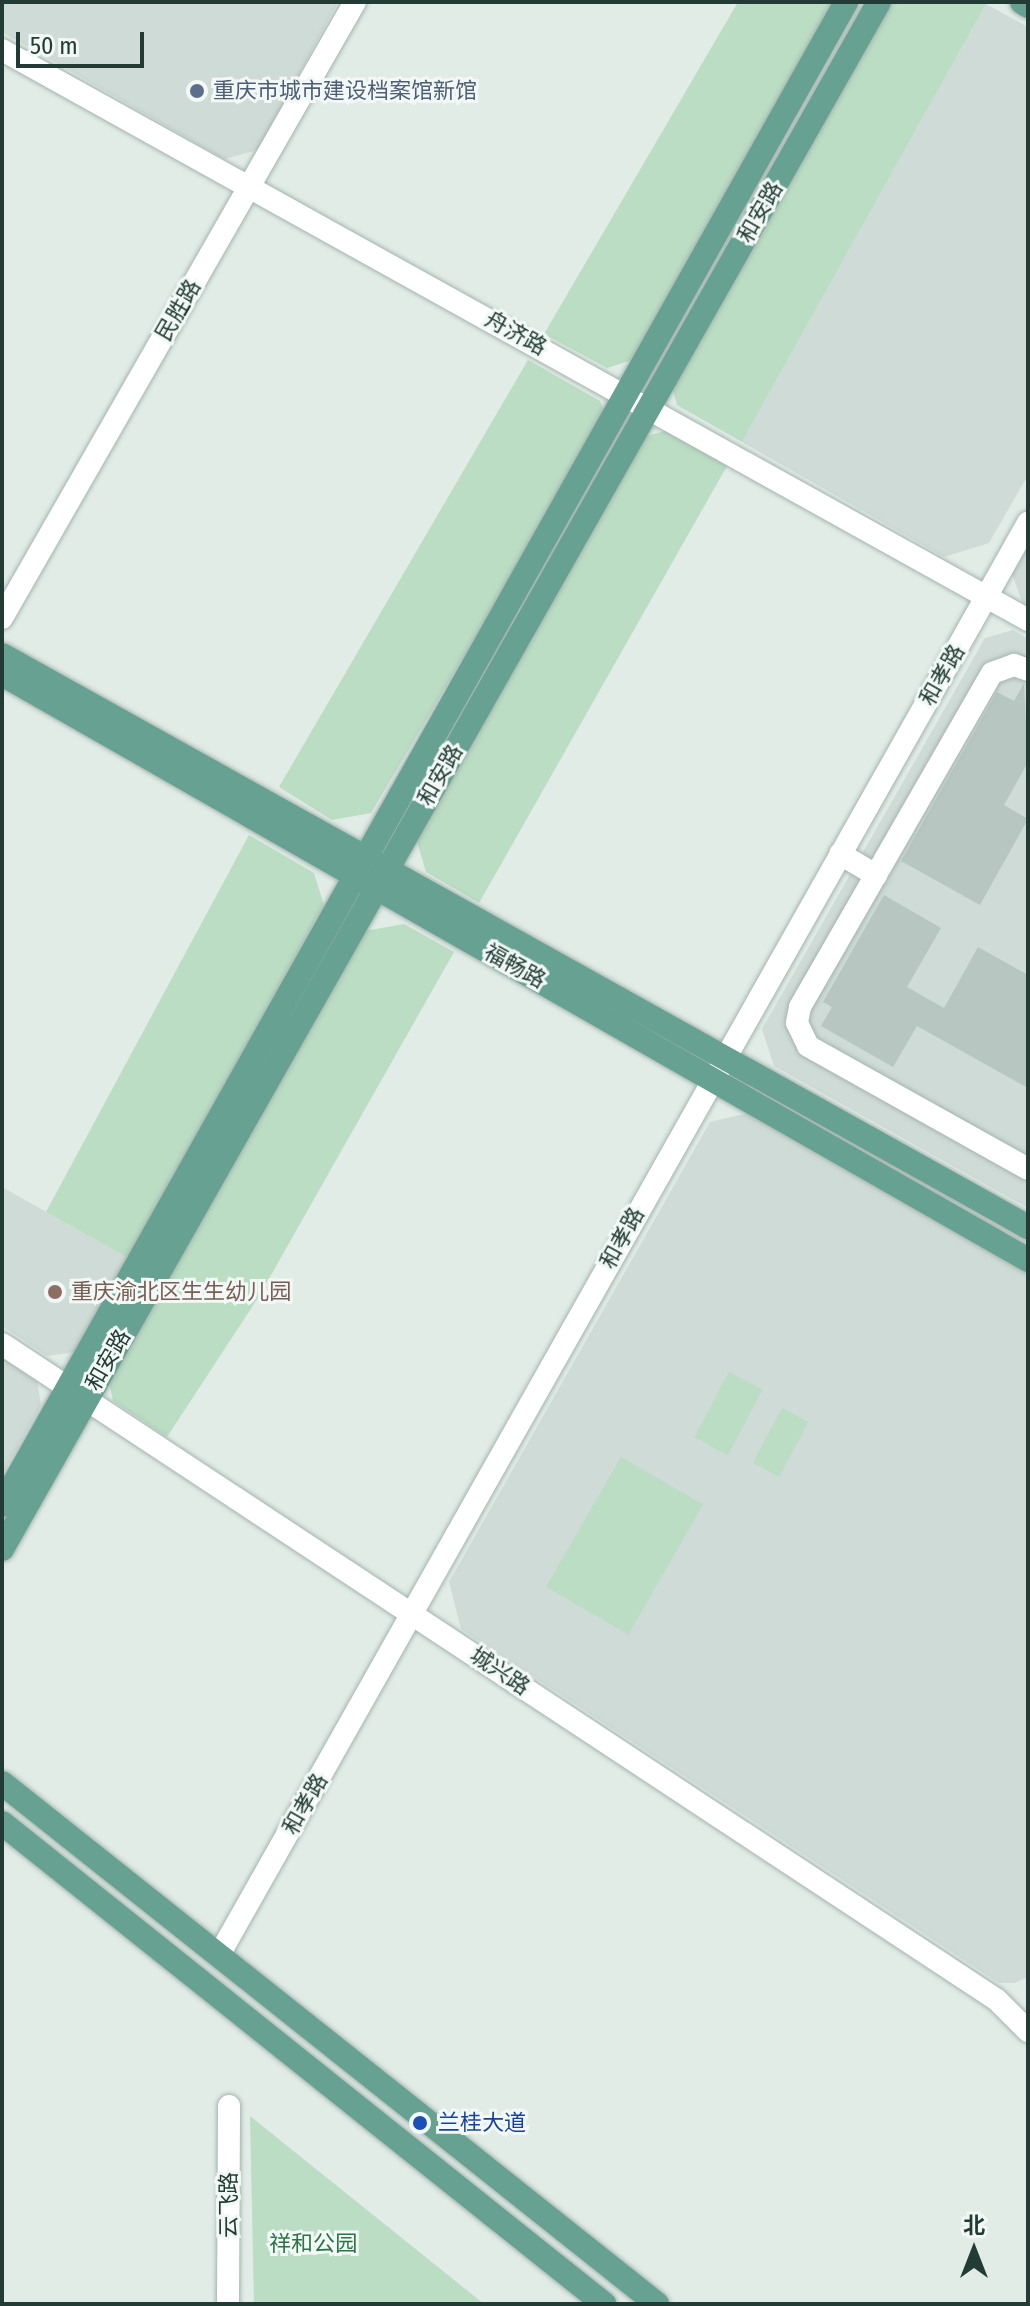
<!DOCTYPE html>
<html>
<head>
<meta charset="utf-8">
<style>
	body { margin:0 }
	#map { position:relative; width:1030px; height:2306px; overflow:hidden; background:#e1ece7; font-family:"Fira Sans Condensed","Noto Sans SC",sans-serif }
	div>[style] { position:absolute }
	.built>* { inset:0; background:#cfdbd6 }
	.green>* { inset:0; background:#baddc3; transform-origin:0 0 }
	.building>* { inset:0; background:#b7c6c0 }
	.roads { filter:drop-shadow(0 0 2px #a4b4ae) drop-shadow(0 0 2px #a4b4ae) }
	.minor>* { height:22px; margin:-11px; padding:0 11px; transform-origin:11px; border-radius:11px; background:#fff }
	.major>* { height:24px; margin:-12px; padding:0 12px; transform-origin:12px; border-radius:12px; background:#66a191 }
	.dots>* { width:22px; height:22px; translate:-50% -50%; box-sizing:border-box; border:4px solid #f2f8f5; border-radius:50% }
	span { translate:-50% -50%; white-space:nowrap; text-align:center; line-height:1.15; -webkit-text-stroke:6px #f2f8f5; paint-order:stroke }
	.service-label { font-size:22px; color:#4e5e75 }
	.left { translate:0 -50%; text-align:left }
	.street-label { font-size:22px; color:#223c35 }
	.education-label { font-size:22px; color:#785e54 }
	.transit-label { font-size:22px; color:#164399 }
	.park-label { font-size:22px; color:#2c7347 }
	.frame { position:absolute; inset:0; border:4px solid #223c35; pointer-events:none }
	.north { position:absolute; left:934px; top:2210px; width:80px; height:80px; -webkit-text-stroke:6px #f2f8f5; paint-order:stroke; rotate:0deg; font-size:22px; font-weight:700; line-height:32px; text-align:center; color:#223c35 }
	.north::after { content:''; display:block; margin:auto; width:28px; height:36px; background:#223c35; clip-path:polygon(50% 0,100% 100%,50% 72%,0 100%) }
	.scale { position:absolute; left:16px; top:32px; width:128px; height:36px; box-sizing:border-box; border:4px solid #223c35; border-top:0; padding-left:10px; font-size:24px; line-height:28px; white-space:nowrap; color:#223c35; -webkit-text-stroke:6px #f2f8f5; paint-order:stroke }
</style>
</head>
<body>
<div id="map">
	<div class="built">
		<div style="clip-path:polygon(2px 2px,338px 2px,258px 150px,224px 159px,2px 32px)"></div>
		<div style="clip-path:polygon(986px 4px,1028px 27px,1028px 475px,989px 543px,944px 557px,742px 442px)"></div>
		<div style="clip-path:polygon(1028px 546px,1028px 605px,1022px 602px,1012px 574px)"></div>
		<div style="clip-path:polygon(1013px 630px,1028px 639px,1028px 1208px,774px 1066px,762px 1029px,985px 638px)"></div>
		<div style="clip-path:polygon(748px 1113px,1028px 1273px,1028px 1977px,1015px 1983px,999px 1983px,461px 1629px,449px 1582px,710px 1122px)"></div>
		<div style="clip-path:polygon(2px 1187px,128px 1258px,75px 1352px,47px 1356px,2px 1326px)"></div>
		<div style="clip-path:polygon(2px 1358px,37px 1381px,41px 1405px,2px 1475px)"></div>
	</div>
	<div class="green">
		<div style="clip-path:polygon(738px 2px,835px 2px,635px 359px,607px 368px,544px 334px)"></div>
		<div style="clip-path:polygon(888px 2px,986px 4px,742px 442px,677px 405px,671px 383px)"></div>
		<div style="clip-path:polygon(528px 360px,600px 401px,606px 416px,371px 813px,332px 820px,279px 787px)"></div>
		<div style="clip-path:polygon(665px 431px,727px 466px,479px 903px,426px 872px,415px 835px,643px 437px)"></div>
		<div style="clip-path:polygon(249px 835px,314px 873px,324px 905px,128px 1258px,46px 1212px)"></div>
		<div style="clip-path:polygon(404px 924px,454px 952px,258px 1298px,167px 1437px,113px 1401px,108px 1377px,365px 931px)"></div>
		<div style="left:729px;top:1372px;width:38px;height:74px;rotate:28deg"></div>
		<div style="left:782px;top:1408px;width:30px;height:62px;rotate:28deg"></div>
		<div style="left:621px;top:1457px;width:95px;height:150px;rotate:30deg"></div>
		<div style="clip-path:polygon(250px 2116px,484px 2304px,254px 2304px)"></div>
	</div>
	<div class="building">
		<div style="clip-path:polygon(1024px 683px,1028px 762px,1004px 805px,1028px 819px,980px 905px,901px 861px,997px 692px,1014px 701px)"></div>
		<div style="clip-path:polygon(884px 895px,941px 928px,907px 987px,944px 1008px,978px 947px,1028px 975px,1028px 1088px,917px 1026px,893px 1067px,821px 1026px,832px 1007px,823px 1002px)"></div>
	</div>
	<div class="roads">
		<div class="minor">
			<div style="left:2px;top:50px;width:1174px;rotate:29.05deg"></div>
			<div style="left:2px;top:618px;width:710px;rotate:-60.19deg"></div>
			<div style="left:1028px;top:670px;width:15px;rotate:-160deg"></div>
			<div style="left:1014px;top:665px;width:23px;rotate:160deg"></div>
			<div style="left:992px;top:673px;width:385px;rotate:119.9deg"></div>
			<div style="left:800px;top:1007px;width:16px;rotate:101deg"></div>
			<div style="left:797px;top:1023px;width:25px;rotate:64deg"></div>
			<div style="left:808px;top:1046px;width:252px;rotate:29.2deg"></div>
			<div style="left:840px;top:854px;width:42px;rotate:30.3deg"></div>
			<div style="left:2px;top:1344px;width:1192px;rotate:33.4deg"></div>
			<div style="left:997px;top:2000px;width:44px;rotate:45deg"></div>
			<div style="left:219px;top:1955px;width:1645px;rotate:-60.54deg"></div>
			<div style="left:228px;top:2304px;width:198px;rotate:-89.7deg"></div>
		</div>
		<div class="major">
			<div style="left:1022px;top:2px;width:7px;rotate:34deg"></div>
			<div style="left:2px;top:655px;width:1175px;rotate:29.14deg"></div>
			<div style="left:2px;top:674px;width:1182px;rotate:29.73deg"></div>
			<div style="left:2px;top:1505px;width:1724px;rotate:-60.68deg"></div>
			<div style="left:2px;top:1549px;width:1778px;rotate:-60.45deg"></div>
			<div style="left:2px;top:1783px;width:837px;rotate:38.5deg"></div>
			<div style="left:2px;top:1823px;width:771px;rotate:38.62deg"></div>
		</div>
	</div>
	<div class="dots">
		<div style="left:197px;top:91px;background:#5c6f8a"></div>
		<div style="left:55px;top:1292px;background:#8d6e63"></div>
		<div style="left:420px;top:2123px;background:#1a4fb4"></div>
	</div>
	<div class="service-label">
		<span class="left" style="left:213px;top:91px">重庆市城市建设档案馆新馆</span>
	</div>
	<div class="street-label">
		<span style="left:760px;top:212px;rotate:-60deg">和安路</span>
		<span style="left:178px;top:310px;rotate:-60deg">民胜路</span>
		<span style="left:516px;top:333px;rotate:29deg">舟济路</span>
		<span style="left:942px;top:675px;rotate:-60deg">和孝路</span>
		<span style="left:440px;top:775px;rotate:-60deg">和安路</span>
		<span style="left:515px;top:966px;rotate:29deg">福畅路</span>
		<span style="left:622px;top:1238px;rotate:-61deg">和孝路</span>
		<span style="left:108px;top:1360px;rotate:-60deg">和安路</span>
		<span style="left:500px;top:1671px;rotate:34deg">城兴路</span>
		<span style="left:305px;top:1804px;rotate:-60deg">和孝路</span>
		<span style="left:229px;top:2205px;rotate:-90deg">云飞路</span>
	</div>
	<div class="education-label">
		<span class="left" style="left:71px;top:1292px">重庆渝北区生生幼儿园</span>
	</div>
	<div class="transit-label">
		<span class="left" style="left:438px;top:2123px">兰桂大道</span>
	</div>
	<div class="park-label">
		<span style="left:313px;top:2244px">祥和公园</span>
	</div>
	<div class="frame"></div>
	<div class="north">北</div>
	<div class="scale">50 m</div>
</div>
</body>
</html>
